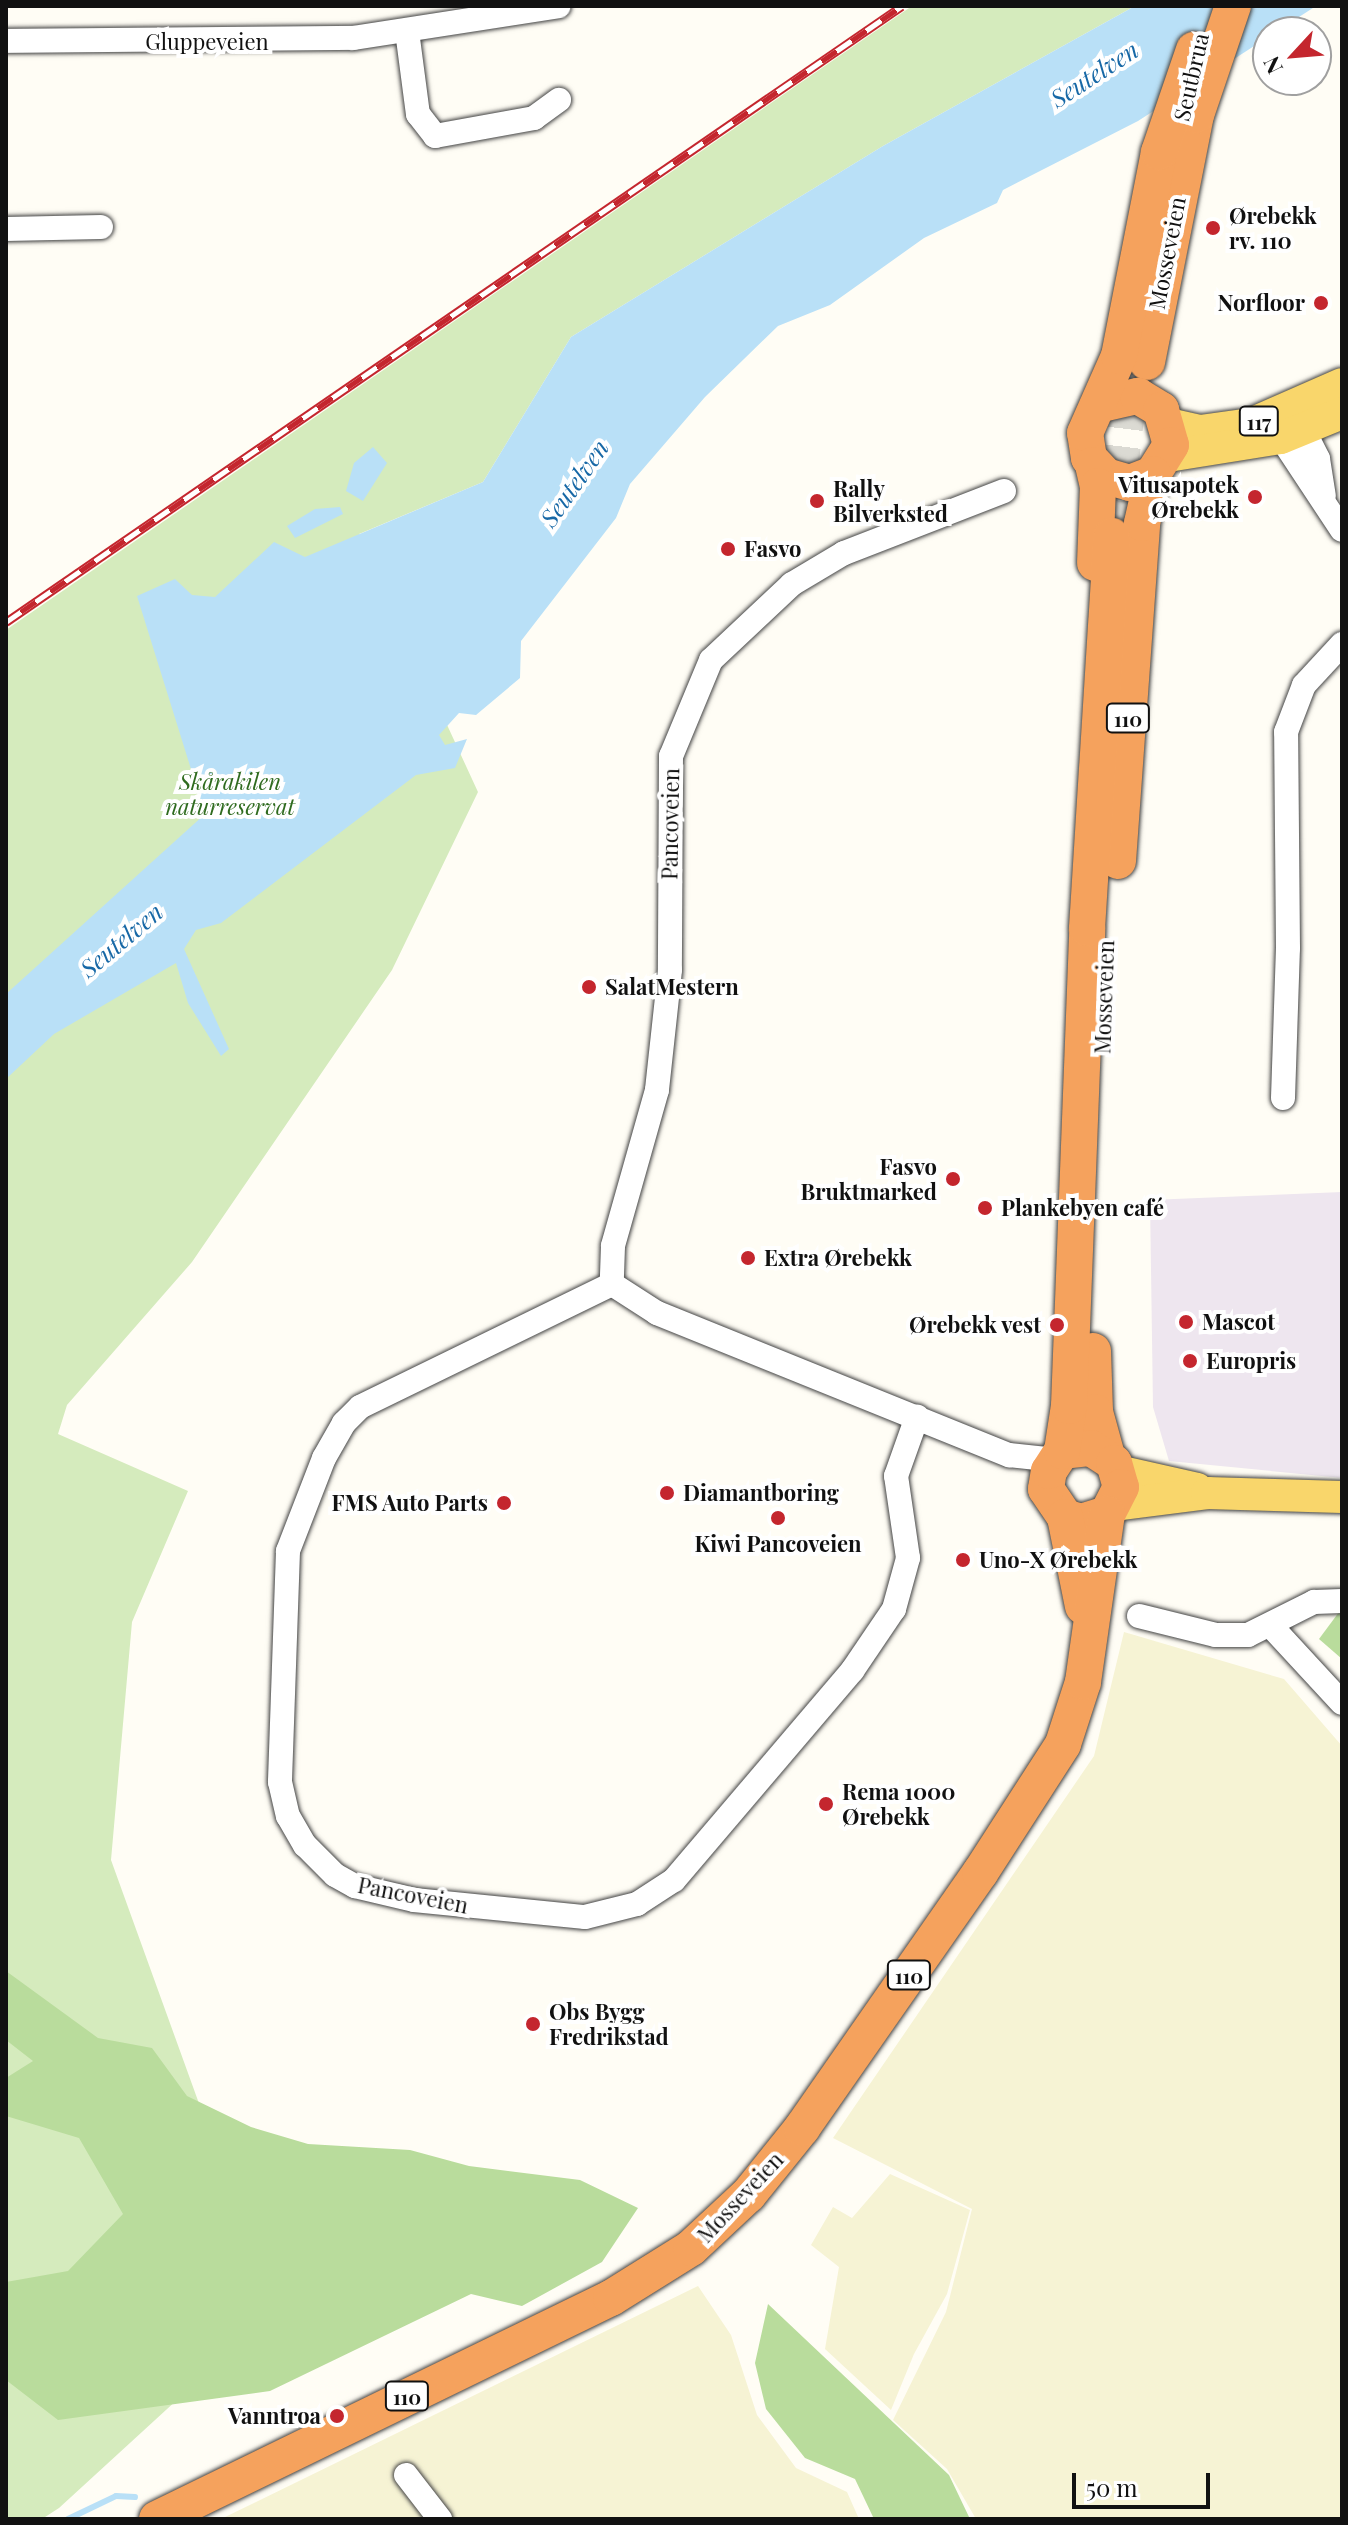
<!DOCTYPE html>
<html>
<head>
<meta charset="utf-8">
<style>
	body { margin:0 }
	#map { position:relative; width:1348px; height:2525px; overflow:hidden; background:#fffdf5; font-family:"Playfair Display",serif }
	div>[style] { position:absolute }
	.industrial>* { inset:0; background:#eee6ef }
	.farmland>* { inset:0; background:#f6f3d4 }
	.green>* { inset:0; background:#d5ebbd }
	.forest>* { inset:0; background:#b9dc9c }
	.water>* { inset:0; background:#b9e0f7 }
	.stream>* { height:6px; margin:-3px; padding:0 3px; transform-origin:3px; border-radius:3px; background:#b9e0f7 }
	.highway-tunnel>* { height:36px; margin-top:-18px; transform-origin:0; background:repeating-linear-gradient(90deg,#dbdad3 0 36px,transparent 0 54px) }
	.roads { filter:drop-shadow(0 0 2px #444) drop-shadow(0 0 2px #444) }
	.minor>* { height:24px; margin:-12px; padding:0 12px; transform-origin:12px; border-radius:12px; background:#fff }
	.major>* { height:32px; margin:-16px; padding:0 16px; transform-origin:16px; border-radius:16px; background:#f9d66b }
	.highway>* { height:36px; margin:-18px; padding:0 18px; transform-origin:18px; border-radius:18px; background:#f5a25d }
	.rail>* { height:9px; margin-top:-4.5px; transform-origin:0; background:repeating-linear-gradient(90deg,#fff 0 18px,#c4262e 0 36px); box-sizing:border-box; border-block:2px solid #c4262e }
	.dots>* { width:22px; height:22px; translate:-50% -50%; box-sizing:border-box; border:4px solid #fff; border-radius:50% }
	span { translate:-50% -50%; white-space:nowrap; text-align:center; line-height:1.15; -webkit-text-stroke:8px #fff; paint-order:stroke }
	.shield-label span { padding:2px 6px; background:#fff; border:2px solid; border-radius:6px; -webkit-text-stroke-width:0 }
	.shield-label { font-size:20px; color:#111; font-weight:700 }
	.street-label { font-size:22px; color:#111 }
	.poi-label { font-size:22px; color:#111; font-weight:700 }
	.left { translate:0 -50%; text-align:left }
	.right { translate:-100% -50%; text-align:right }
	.park-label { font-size:22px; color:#2f6b1f; font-style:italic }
	.water-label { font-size:24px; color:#1768a6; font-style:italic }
	.frame { position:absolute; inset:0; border:8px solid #111; pointer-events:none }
	.north { position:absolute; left:1252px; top:16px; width:80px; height:80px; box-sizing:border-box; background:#fff; border:2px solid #a0a0a0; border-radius:50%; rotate:244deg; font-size:22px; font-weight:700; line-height:32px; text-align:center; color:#111 }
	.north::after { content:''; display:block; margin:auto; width:28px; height:36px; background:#c4262e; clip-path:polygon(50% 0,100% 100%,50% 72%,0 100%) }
	.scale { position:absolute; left:1072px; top:2473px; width:138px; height:36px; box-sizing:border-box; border:4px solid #111; border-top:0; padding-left:10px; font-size:24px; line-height:28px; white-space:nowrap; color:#111; -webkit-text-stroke:6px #fff; paint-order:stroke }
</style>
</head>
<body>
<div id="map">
	<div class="industrial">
		<div style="clip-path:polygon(1342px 1192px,1342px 1478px,1169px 1461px,1153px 1407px,1150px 1200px)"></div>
	</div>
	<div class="farmland">
		<div style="clip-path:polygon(1124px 1632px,1284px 1679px,1342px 1746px,1342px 2519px,976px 2519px,947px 2469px,893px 2420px,946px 2312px,972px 2209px,833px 2138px,1094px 1756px)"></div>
		<div style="clip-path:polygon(890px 2174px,970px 2210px,947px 2294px,914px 2354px,891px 2410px,825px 2349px,839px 2267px,811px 2245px,833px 2207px,852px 2218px)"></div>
		<div style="clip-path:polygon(698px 2286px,731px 2335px,757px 2415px,796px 2468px,847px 2492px,859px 2519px,221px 2519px)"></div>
	</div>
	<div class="green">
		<div style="clip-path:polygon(912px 6px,1135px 6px,883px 146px,571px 337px,483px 482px,359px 534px,478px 792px,392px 970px,192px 1262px,67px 1405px,58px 1434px,188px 1491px,132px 1622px,111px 1860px,274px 2311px,59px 2508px,42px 2519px,6px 2519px,6px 630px)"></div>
	</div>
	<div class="forest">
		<div style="clip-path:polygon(1342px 1608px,1342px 1659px,1319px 1639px)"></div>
		<div style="clip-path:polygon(6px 1971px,98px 2038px,152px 2048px,187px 2096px,251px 2127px,308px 2144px,410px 2150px,469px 2166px,580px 2180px,638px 2208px,602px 2262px,522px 2306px,471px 2294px,270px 2391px,58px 2420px,6px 2380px,6px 2282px,68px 2271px,123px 2214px,79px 2138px,6px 2116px,6px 2078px,33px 2061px,6px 2040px)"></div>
		<div style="clip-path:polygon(768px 2304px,949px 2475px,970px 2519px,874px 2519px,855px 2479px,805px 2458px,766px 2409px,755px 2363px)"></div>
	</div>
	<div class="water">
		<div style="clip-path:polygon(1135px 6px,1316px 6px,1138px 121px,1003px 190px,997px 203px,924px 238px,830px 305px,778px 326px,705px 397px,630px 484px,616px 518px,521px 641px,520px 678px,476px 715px,459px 713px,439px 735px,445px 745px,467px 739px,455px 768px,416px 775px,221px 923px,196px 930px,184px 949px,229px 1049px,221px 1056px,188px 1003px,176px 963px,54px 1034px,6px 1079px,6px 994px,205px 814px,137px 596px,175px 579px,192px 595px,215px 597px,274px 542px,305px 557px,483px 482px,571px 337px,883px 146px)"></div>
		<div style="clip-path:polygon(373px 447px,387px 463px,363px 501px,346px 491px,354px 463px)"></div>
		<div style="clip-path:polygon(340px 507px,343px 514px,295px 538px,287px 526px,315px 509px)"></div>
	</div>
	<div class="stream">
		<div style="left:68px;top:2519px;width:53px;rotate:-25.6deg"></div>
		<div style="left:116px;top:2496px;width:19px;rotate:3deg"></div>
	</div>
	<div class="highway-tunnel">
		<div style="left:1112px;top:536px;width:177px;rotate:-83.2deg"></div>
	</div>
	<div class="roads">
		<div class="minor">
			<div style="left:407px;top:31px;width:84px;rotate:82.5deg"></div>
			<div style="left:418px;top:114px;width:28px;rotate:52deg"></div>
			<div style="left:435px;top:136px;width:101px;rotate:-10.3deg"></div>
			<div style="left:534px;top:118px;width:31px;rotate:-36deg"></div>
			<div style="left:6px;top:41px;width:347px;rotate:-0.5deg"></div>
			<div style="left:353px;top:38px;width:208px;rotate:-8.8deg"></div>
			<div style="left:6px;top:229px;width:95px;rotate:-1.2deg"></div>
			<div style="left:1289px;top:419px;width:19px;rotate:39deg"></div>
			<div style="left:1304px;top:431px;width:31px;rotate:63deg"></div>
			<div style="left:1318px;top:459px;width:37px;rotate:81deg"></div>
			<div style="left:1281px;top:423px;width:15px;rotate:90deg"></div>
			<div style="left:1281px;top:438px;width:110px;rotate:56.5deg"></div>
			<div style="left:1004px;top:491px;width:172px;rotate:158.8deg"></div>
			<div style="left:844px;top:553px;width:61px;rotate:149.2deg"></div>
			<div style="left:792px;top:584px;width:111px;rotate:136.8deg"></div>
			<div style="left:711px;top:660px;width:104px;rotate:112.6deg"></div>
			<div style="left:671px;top:756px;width:214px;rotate:90.3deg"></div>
			<div style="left:670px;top:970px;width:121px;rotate:96.2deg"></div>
			<div style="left:657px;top:1090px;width:162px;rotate:105.8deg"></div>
			<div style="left:613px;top:1246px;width:38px;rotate:92deg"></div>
			<div style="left:612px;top:1284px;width:54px;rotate:32.8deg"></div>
			<div style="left:657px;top:1313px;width:380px;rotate:22deg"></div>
			<div style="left:1009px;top:1455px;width:47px;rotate:6.1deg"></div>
			<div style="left:1283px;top:1098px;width:150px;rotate:-88.1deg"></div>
			<div style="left:1288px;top:948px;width:216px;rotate:-90.5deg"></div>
			<div style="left:1286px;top:732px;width:50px;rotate:-69deg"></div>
			<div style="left:1304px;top:685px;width:56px;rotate:-47.2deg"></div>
			<div style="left:612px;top:1284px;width:280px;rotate:154deg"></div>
			<div style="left:360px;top:1407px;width:23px;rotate:135deg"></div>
			<div style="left:344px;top:1423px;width:40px;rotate:119.7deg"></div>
			<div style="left:324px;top:1458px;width:100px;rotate:111.2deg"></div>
			<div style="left:288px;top:1551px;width:231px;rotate:92deg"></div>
			<div style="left:280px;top:1782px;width:35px;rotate:77deg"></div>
			<div style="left:288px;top:1816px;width:34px;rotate:60deg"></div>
			<div style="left:305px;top:1845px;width:42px;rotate:45deg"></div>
			<div style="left:335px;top:1875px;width:23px;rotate:29deg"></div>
			<div style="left:355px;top:1886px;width:61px;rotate:13.3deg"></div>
			<div style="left:414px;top:1900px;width:172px;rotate:5.7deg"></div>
			<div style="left:585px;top:1917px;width:54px;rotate:-14deg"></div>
			<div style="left:637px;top:1904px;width:44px;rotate:-33deg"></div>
			<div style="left:674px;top:1880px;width:275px;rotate:-49.6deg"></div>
			<div style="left:852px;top:1671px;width:75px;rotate:-55.9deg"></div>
			<div style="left:894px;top:1609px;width:53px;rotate:-74.6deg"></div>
			<div style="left:908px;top:1558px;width:83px;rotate:-98.3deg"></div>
			<div style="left:896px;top:1476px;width:63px;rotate:-70.4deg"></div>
			<div style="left:1139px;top:1616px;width:79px;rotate:13.9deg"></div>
			<div style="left:1216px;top:1635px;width:32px"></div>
			<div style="left:1248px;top:1635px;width:74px;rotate:-26.6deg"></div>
			<div style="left:1314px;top:1602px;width:28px;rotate:-2deg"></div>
			<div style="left:1270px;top:1625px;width:106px;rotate:47.3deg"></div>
			<div style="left:406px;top:2475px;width:56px;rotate:52.3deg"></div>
		</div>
		<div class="major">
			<div style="left:1169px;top:424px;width:32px;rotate:13deg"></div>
			<div style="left:1200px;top:431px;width:51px;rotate:-7.8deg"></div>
			<div style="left:1251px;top:424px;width:99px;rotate:-23.7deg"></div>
			<div style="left:1168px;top:456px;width:114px;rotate:-9.1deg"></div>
			<div style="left:1281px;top:438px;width:66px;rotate:-22.3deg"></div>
			<div style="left:1118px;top:1471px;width:81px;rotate:12.8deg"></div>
			<div style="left:1115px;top:1505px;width:93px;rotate:-7.4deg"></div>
			<div style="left:1207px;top:1493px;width:135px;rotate:1.7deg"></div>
		</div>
		<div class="highway">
			<div style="left:1147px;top:362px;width:252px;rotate:-78.8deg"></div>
			<div style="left:1196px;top:115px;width:115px;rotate:-71.3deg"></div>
			<div style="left:1102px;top:404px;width:37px;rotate:-13deg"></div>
			<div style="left:1138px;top:396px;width:27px;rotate:31deg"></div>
			<div style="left:1161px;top:410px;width:36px;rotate:74deg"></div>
			<div style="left:1171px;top:445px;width:34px;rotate:122deg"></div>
			<div style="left:1153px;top:474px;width:25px;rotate:159deg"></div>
			<div style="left:1130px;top:483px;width:25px;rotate:-164deg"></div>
			<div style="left:1106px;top:476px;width:25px;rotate:-133deg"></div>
			<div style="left:1089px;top:458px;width:25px;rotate:-99deg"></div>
			<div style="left:1085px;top:433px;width:84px;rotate:-66.2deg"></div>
			<div style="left:1119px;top:356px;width:208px;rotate:-78.9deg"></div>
			<div style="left:1159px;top:152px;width:108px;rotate:-71.1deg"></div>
			<div style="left:1093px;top:465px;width:22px;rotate:77deg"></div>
			<div style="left:1098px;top:486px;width:77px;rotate:92.2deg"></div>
			<div style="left:1118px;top:861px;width:339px;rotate:-85.9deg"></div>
			<div style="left:1142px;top:523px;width:50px;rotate:-77.3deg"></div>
			<div style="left:1093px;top:1351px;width:61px;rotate:88.1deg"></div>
			<div style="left:1095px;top:1412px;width:46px;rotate:74.7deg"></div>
			<div style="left:1062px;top:1451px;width:29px;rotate:-6deg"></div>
			<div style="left:1091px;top:1448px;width:27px;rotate:33deg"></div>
			<div style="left:1114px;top:1463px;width:25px;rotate:74deg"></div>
			<div style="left:1121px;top:1487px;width:30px;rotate:117deg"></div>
			<div style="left:1107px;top:1514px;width:27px;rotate:163deg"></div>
			<div style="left:1081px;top:1522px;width:17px;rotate:-163deg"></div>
			<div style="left:1065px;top:1517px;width:34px;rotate:-124deg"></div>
			<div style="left:1046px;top:1489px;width:18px;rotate:-81deg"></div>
			<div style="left:1049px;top:1471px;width:24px;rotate:-57deg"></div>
			<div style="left:1062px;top:1451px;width:46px;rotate:-81.2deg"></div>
			<div style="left:1069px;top:1406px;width:478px;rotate:-87.8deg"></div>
			<div style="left:1087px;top:928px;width:393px;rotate:-86.4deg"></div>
			<div style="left:1065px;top:1517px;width:91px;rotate:78.6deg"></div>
			<div style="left:157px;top:2519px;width:505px;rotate:-25.96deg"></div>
			<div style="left:611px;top:2298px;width:94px;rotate:-32deg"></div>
			<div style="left:691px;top:2248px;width:79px;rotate:-43deg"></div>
			<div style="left:749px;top:2194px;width:85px;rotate:-51.2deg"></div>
			<div style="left:802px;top:2128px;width:311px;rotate:-55.1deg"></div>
			<div style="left:980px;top:1873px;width:153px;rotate:-57.2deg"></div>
			<div style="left:1063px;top:1744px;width:65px;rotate:-72.1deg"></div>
			<div style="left:1083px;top:1682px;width:170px;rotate:-81.9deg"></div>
		</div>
	</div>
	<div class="rail">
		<div style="left:6px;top:622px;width:1087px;rotate:-34.51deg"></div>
	</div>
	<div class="dots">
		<div style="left:1213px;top:228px;background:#c4262e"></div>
		<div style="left:1321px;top:303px;background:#c4262e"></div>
		<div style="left:1255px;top:497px;background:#c4262e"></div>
		<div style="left:817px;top:501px;background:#c4262e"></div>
		<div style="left:728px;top:549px;background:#c4262e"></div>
		<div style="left:589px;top:987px;background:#c4262e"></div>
		<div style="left:953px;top:1179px;background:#c4262e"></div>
		<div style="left:985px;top:1208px;background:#c4262e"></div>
		<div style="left:748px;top:1258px;background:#c4262e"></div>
		<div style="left:1186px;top:1322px;background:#c4262e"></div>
		<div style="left:1057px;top:1325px;background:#c4262e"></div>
		<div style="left:1190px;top:1361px;background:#c4262e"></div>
		<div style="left:667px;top:1493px;background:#c4262e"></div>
		<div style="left:504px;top:1503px;background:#c4262e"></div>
		<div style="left:778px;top:1518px;background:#c4262e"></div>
		<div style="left:963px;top:1560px;background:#c4262e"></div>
		<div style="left:826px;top:1804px;background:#c4262e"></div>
		<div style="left:533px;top:2024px;background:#c4262e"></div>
		<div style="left:337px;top:2416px;background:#c4262e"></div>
	</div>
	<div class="shield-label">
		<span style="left:1259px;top:421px">117</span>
		<span style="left:1128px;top:718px">110</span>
		<span style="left:909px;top:1975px">110</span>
		<span style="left:407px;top:2396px">110</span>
	</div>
	<div class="street-label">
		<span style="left:207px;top:42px">Gluppeveien</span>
		<span style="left:1191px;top:77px;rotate:-77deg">Seutbrua</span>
		<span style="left:1167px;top:253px;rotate:-79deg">Mosseveien</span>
		<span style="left:670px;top:824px;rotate:-89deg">Pancoveien</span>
		<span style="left:1104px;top:997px;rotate:-88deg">Mosseveien</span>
		<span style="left:413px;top:1895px;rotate:11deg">Pancoveien</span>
		<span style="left:740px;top:2197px;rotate:-47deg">Mosseveien</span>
	</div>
	<div class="poi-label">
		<span class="left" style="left:1229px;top:228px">Ørebekk<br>rv. 110</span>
		<span class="right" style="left:1305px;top:303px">Norfloor</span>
		<span class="right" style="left:1239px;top:497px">Vitusapotek<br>Ørebekk</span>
		<span class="left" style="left:833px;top:501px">Rally<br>Bilverksted</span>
		<span class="left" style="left:744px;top:549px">Fasvo</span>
		<span class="left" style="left:605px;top:987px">SalatMestern</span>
		<span class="right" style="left:937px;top:1179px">Fasvo<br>Bruktmarked</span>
		<span class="left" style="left:1001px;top:1208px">Plankebyen café</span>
		<span class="left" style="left:764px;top:1258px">Extra Ørebekk</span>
		<span class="left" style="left:1202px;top:1322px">Mascot</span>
		<span class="right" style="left:1041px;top:1325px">Ørebekk vest</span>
		<span class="left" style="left:1206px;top:1361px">Europris</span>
		<span class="left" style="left:683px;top:1493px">Diamantboring</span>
		<span class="right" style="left:488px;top:1503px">FMS Auto Parts</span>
		<span style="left:778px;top:1544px">Kiwi Pancoveien</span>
		<span class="left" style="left:979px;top:1560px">Uno-X Ørebekk</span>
		<span class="left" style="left:842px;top:1804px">Rema 1000<br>Ørebekk</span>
		<span class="left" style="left:549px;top:2024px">Obs Bygg<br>Fredrikstad</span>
		<span class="right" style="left:321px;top:2416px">Vanntroa</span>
	</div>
	<div class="park-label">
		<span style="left:230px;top:794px">Skårakilen<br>naturreservat</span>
	</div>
	<div class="water-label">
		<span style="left:1094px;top:74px;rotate:-33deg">Seutelven</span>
		<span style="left:574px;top:483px;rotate:-55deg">Seutelven</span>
		<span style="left:121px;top:940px;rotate:-40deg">Seutelven</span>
	</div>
	<div class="frame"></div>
	<div class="north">N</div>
	<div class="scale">50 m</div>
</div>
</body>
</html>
